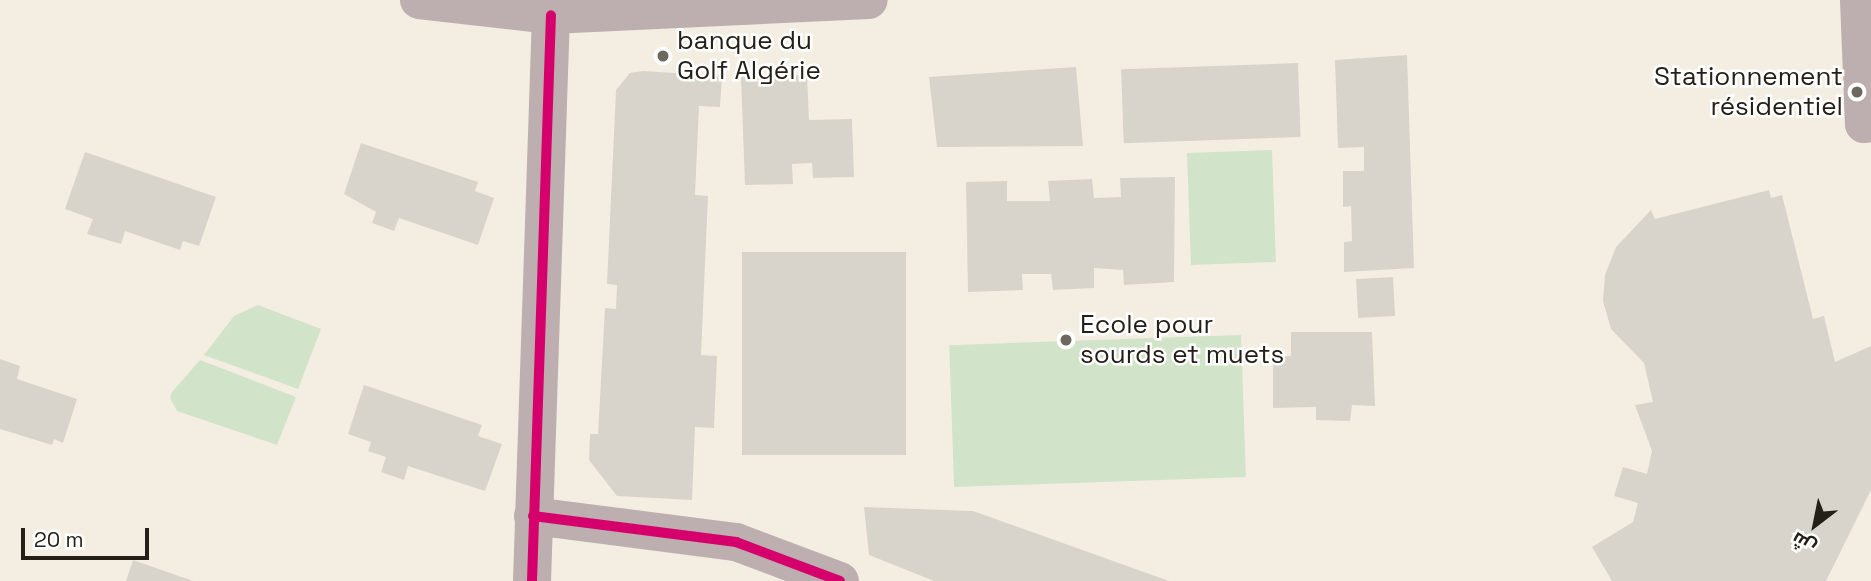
<!DOCTYPE html>
<html>
<head>
<meta charset="utf-8">
<style>
	body { margin:0 }
	#map { position:relative; width:1871px; height:581px; overflow:hidden; background:#f4eee2; font-family:"Space Grotesk",Cairo,sans-serif }
	div>[style] { position:absolute }
	.green>* { inset:0; background:#d1e3c9; transform-origin:0 0 }
	.building>* { inset:0; background:#d9d4cb; transform-origin:0 0 }
	.minor>* { height:38px; margin:-19px; padding:0 19px; transform-origin:19px; border-radius:19px; background:#bdaeaf }
	.cycleway>* { height:10px; margin:-5px; padding:0 5px; transform-origin:5px; border-radius:5px; background:#d6006c }
	.dots>* { width:19px; height:19px; translate:-50% -50%; box-sizing:border-box; border:4px solid #fff; border-radius:50% }
	span { translate:-50% -50%; white-space:nowrap; text-align:center; line-height:1.15; -webkit-text-stroke:5px #fff; paint-order:stroke }
	.poi-label { font-size:26px; color:#242017 }
	.left { translate:0 -50%; text-align:left }
	.right { translate:-100% -50%; text-align:right }
	.north { position:absolute; left:1780px; top:490px; width:70px; height:70px; -webkit-text-stroke:5px #fff; paint-order:stroke; rotate:212deg; font-size:19px; font-weight:700; line-height:28px; text-align:center; color:#242017 }
	.north::after { content:''; display:block; margin:auto; width:24px; height:32px; background:#242017; clip-path:polygon(50% 0,100% 100%,50% 72%,0 100%) }
	.scale { position:absolute; left:21px; top:528px; width:128px; height:32px; box-sizing:border-box; border:4px solid #242017; border-top:0; padding-left:9px; font-size:21px; line-height:24px; white-space:nowrap; color:#242017; -webkit-text-stroke:5px #fff; paint-order:stroke }
</style>
</head>
<body>
<div id="map">
	<div class="green">
		<div style="left:1272px;top:150px;width:112px;height:85px;rotate:88deg"></div>
		<div style="clip-path:polygon(258px 305px,321px 329px,298px 389px,204px 355px,234px 316px)"></div>
		<div style="left:1241px;top:335px;width:142px;height:292px;rotate:88deg"></div>
		<div style="clip-path:polygon(200px 360px,296px 397px,277px 445px,177px 411px,170px 398px,172px 392px)"></div>
	</div>
	<div class="building">
		<div style="clip-path:polygon(1407px 55px,1414px 268px,1344px 272px,1344px 242px,1352px 241px,1351px 206px,1343px 207px,1343px 171px,1364px 171px,1364px 147px,1338px 148px,1335px 60px)"></div>
		<div style="left:1298px;top:63px;width:74px;height:177px;rotate:88deg"></div>
		<div style="clip-path:polygon(1076px 67px,1083px 146px,937px 147px,929px 77px)"></div>
		<div style="clip-path:polygon(643px 71px,722px 76px,720px 107px,699px 106px,695px 195px,708px 196px,701px 355px,717px 356px,714px 428px,695px 427px,692px 500px,617px 496px,589px 460px,590px 434px,598px 434px,605px 308px,616px 309px,617px 285px,607px 284px,616px 90px,630px 73px)"></div>
		<div style="clip-path:polygon(807px 75px,809px 120px,852px 119px,854px 177px,813px 178px,812px 163px,792px 164px,793px 184px,745px 185px,741px 77px)"></div>
		<div style="clip-path:polygon(361px 143px,478px 182px,475px 191px,494px 198px,478px 245px,399px 218px,394px 231px,372px 223px,376px 212px,344px 194px)"></div>
		<div style="clip-path:polygon(85px 152px,216px 197px,199px 246px,183px 241px,180px 250px,125px 231px,121px 244px,87px 234px,93px 219px,65px 209px)"></div>
		<div style="clip-path:polygon(1175px 177px,1174px 282px,1124px 285px,1123px 270px,1094px 268px,1094px 288px,1053px 290px,1051px 274px,1022px 274px,1023px 290px,968px 292px,966px 182px,1007px 181px,1007px 201px,1050px 201px,1048px 181px,1092px 179px,1094px 198px,1121px 197px,1120px 178px)"></div>
		<div style="clip-path:polygon(1769px 190px,1771px 198px,1782px 195px,1813px 319px,1824px 316px,1835px 362px,1871px 346px,1871px 490px,1826px 581px,1612px 581px,1592px 547px,1633px 522px,1638px 503px,1614px 496px,1623px 467px,1647px 474px,1652px 451px,1635px 405px,1653px 402px,1644px 363px,1611px 329px,1603px 301px,1605px 275px,1616px 247px,1651px 210px,1655px 219px)"></div>
		<div style="left:906px;top:252px;width:203px;height:164px;rotate:90deg"></div>
		<div style="left:1393px;top:277px;width:39px;height:37px;rotate:87deg"></div>
		<div style="clip-path:polygon(1291px 332px,1372px 332px,1375px 406px,1352px 405px,1350px 421px,1316px 420px,1316px 407px,1273px 408px,1273px 357px,1291px 356px)"></div>
		<div style="clip-path:polygon(0 359px,20px 366px,17px 379px,77px 399px,63px 443px,54px 439px,52px 445px,0 429px)"></div>
		<div style="clip-path:polygon(364px 385px,482px 425px,478px 436px,502px 444px,485px 491px,408px 466px,404px 480px,381px 472px,386px 457px,368px 451px,371px 442px,348px 434px)"></div>
		<div style="clip-path:polygon(864px 507px,973px 511px,1169px 581px,934px 581px,869px 555px)"></div>
		<div style="clip-path:polygon(133px 560px,193px 581px,126px 581px)"></div>
	</div>
	<div class="minor">
		<div style="left:419px;top:0;width:133px;rotate:6.5deg"></div>
		<div style="left:551px;top:15px;width:318px;rotate:-2.7deg"></div>
		<div style="left:1859px;top:0;width:124px;rotate:87.7deg"></div>
		<div style="left:1864px;top:124px;width:7px;rotate:-8deg"></div>
		<div style="left:533px;top:516px;width:205px;rotate:7.3deg"></div>
		<div style="left:736px;top:542px;width:111px;rotate:20.6deg"></div>
		<div style="left:532px;top:581px;width:566px;rotate:-88.08deg"></div>
	</div>
	<div class="cycleway">
		<div style="left:533px;top:516px;width:205px;rotate:7.3deg"></div>
		<div style="left:736px;top:542px;width:111px;rotate:20.6deg"></div>
		<div style="left:532px;top:581px;width:566px;rotate:-88.08deg"></div>
	</div>
	<div class="dots">
		<div style="left:663px;top:56px;background:#6d685e"></div>
		<div style="left:1857px;top:92px;background:#6d685e"></div>
		<div style="left:1066px;top:340px;background:#6d685e"></div>
	</div>
	<div class="poi-label">
		<span class="left" style="left:677px;top:56px">banque du<br>Golf Algérie</span>
		<span class="right" style="left:1843px;top:92px">Stationnement<br>résidentiel</span>
		<span class="left" style="left:1080px;top:340px">Ecole pour<br>sourds et muets</span>
	</div>
	<div class="north">ش</div>
	<div class="scale">20 m</div>
</div>
</body>
</html>
